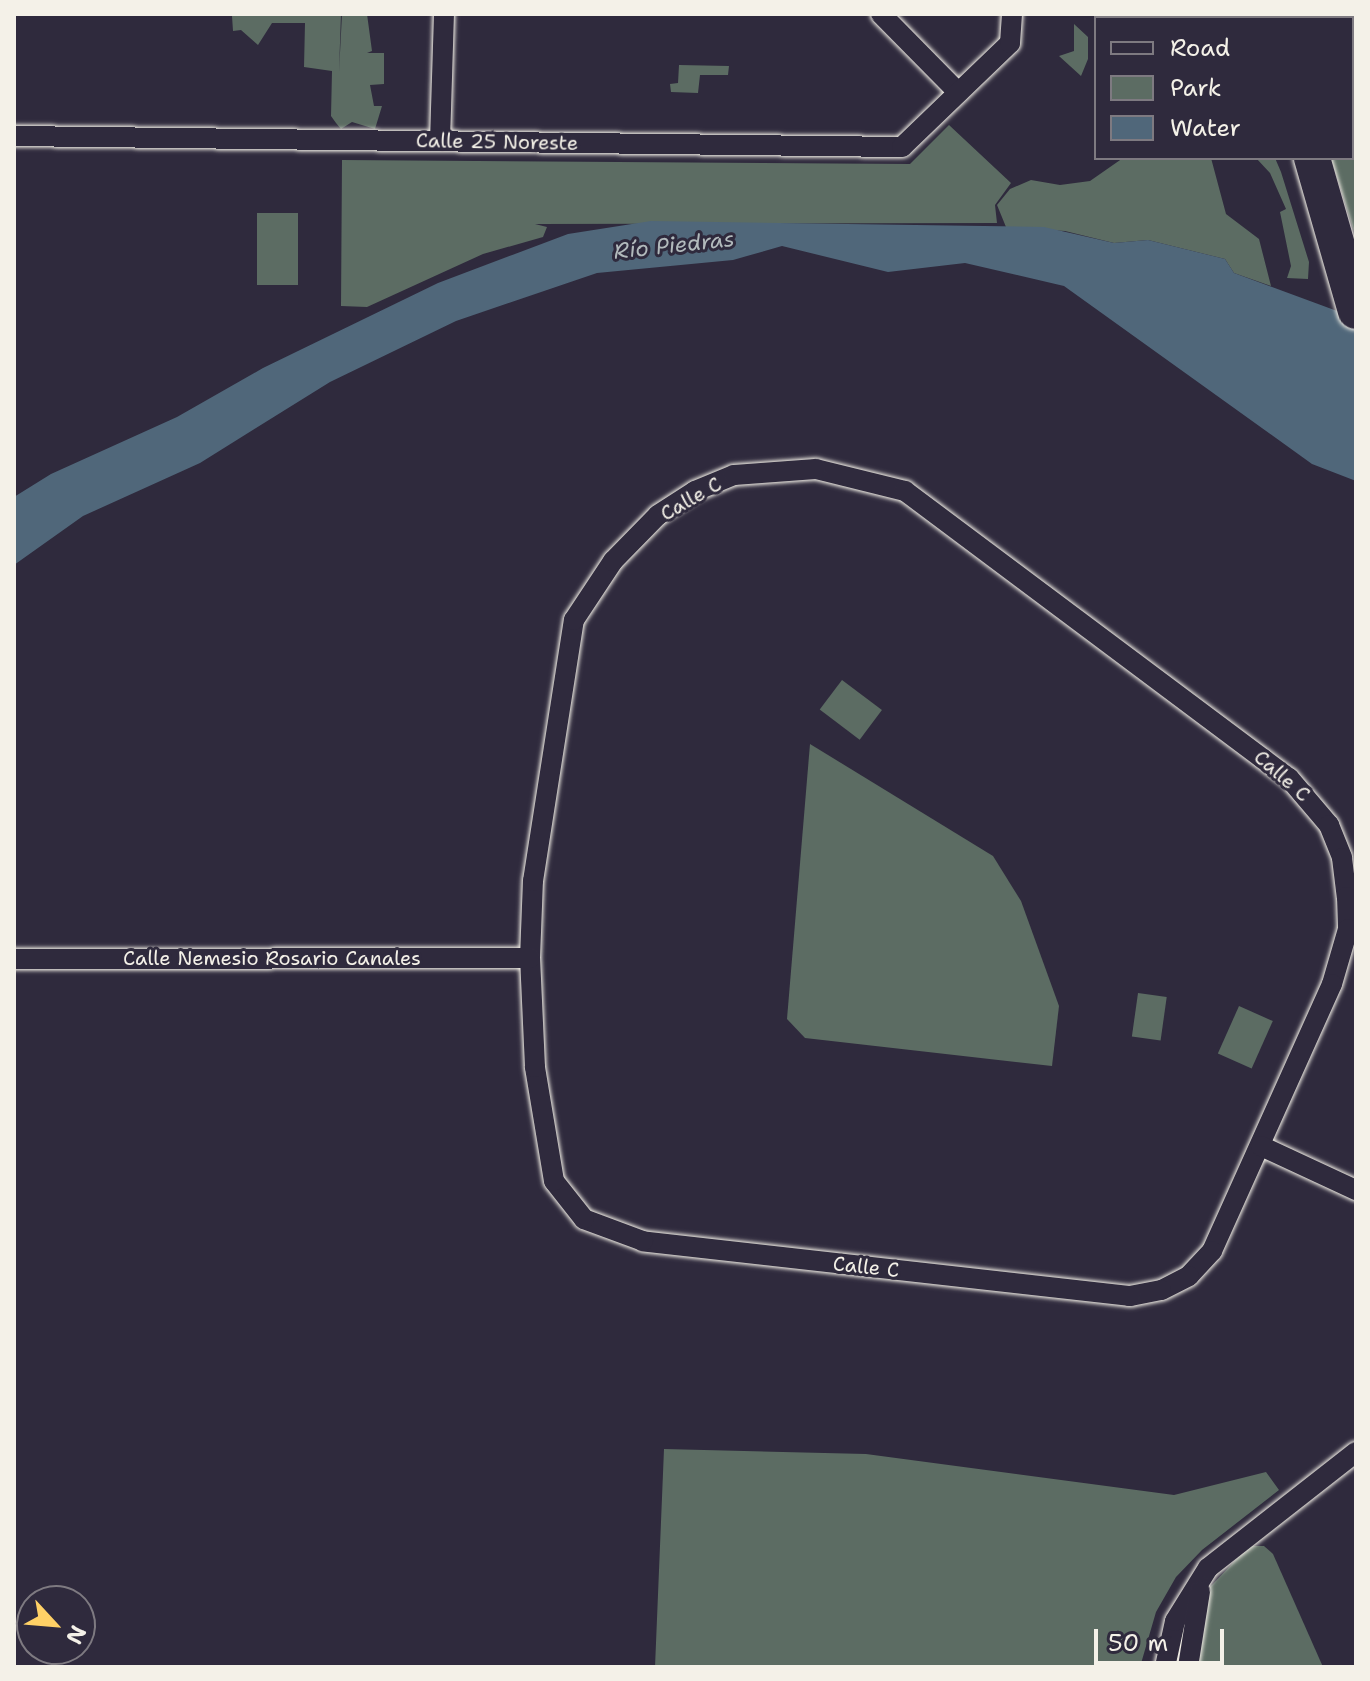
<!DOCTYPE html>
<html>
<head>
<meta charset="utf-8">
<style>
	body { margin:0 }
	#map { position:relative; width:1370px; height:1681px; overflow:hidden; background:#2f2a3d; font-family:"Shantell Sans",sans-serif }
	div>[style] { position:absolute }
	.green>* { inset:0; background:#5c6c63; transform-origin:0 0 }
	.water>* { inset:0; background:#50677a }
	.roads { filter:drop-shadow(0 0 2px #f4f1e8) drop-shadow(0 0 2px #f4f1e8) }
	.minor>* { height:20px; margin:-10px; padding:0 10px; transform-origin:10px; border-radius:10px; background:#2f2a3d }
	.motorway>* { height:36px; margin:-18px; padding:0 18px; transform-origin:18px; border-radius:18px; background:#2f2a3d }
	span { translate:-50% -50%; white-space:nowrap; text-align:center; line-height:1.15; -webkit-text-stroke:6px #2f2a3d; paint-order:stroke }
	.street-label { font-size:20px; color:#f4f1e8 }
	.water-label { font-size:22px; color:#b2babc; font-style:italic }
	.frame { position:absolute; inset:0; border:16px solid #f4f1e8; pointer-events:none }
	.legend { position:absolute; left:1094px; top:16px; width:260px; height:144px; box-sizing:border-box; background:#2f2a3d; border:2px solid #7e7a81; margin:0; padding:10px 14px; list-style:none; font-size:24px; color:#f4f1e8 }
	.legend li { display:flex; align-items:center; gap:16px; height:40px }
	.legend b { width:40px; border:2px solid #7e7a81 }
	.north { position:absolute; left:16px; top:1585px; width:80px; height:80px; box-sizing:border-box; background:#2f2a3d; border:2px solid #7e7a81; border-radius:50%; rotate:116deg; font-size:22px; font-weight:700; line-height:32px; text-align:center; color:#f4f1e8 }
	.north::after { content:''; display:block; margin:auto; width:28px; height:36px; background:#ffd166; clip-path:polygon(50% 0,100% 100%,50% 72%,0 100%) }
	.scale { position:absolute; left:1094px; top:1629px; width:130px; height:36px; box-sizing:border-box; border:4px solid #f4f1e8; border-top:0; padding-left:10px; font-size:24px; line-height:28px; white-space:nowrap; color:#f4f1e8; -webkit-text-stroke:6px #2f2a3d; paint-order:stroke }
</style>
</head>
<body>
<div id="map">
	<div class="green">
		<div style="clip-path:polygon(341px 14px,339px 72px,342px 14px,367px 14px,372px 51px,367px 53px,384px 53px,384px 84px,370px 85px,374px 106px,382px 106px,375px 129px,352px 122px,341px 129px,336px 123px,331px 116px,332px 71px,304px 67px,305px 23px,272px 23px,258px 45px,241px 30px,233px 31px,232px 16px)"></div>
		<div style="clip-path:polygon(1074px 24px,1088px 37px,1088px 59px,1081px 76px,1059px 56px,1074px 51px)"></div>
		<div style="clip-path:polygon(679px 65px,729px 66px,728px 75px,700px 75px,698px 93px,671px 92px,670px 84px,678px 83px)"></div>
		<div style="clip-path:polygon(1352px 104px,1356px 119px,1356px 238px,1331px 158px,1352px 158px)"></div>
		<div style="clip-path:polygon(949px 125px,1011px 183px,995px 205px,997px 223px,535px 224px,547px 227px,543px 237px,483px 254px,367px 307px,341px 306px,342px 160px,910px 164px)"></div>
		<div style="clip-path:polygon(1123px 158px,1211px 158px,1226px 214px,1259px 239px,1271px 286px,1234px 273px,1225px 259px,1148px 240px,1114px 243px,1065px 231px,1006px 227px,997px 205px,1010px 189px,1031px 180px,1060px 185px,1090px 181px)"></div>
		<div style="clip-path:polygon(1256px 158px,1275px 158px,1281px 172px,1309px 262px,1308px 279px,1287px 278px,1291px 266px,1280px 212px,1286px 209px,1270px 173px)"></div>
		<div style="left:257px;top:213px;width:41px;height:72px"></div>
		<div style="left:842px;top:680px;width:50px;height:37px;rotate:37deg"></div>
		<div style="clip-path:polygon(810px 744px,993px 856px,1021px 901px,1059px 1006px,1052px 1066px,805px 1038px,787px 1019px)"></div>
		<div style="left:1138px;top:993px;width:29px;height:44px;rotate:8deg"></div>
		<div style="left:1239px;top:1006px;width:37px;height:52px;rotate:24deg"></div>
		<div style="clip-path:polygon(664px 1449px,866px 1454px,1174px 1495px,1266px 1472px,1279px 1490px,1202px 1550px,1176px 1577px,1156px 1612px,1140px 1667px,655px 1667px)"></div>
		<div style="clip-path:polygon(1249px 1546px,1264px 1546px,1273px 1554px,1323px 1667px,1198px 1667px,1203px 1605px,1210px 1587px)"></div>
	</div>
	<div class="water">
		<div style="clip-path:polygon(651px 221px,1044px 227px,1114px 243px,1148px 240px,1225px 259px,1234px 273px,1356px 318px,1356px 481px,1312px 464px,1064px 286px,965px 263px,888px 272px,782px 246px,733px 260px,597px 273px,456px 321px,330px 382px,200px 463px,83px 516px,14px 565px,14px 497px,51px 474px,177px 417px,263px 368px,438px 283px,568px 234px)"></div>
	</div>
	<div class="roads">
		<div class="minor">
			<div style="left:881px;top:14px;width:110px;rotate:45.4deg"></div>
			<div style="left:14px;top:136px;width:888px;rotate:0.71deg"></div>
			<div style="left:902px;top:147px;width:150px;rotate:-43.9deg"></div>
			<div style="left:1010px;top:43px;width:29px;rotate:-86deg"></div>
			<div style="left:440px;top:141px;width:127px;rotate:-88.2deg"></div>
			<div style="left:816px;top:469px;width:92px;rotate:13.9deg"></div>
			<div style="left:905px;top:491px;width:479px;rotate:36.8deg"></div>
			<div style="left:1289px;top:778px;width:62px;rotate:49.6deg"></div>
			<div style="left:1329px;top:825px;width:35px;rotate:68deg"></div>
			<div style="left:1342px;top:858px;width:39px;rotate:83deg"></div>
			<div style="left:1347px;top:897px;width:32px;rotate:88deg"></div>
			<div style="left:1348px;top:929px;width:57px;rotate:106.2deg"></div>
			<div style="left:1332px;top:984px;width:293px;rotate:114.2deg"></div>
			<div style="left:1212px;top:1251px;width:34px;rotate:133deg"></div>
			<div style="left:1189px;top:1276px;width:31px;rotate:153deg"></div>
			<div style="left:1161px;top:1290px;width:32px;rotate:169deg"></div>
			<div style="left:1130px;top:1296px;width:490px;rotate:-173.6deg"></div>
			<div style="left:643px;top:1241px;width:63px;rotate:-159.6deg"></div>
			<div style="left:584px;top:1219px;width:48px;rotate:-128.3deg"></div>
			<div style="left:554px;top:1181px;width:116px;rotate:-99.5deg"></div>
			<div style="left:535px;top:1067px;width:109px;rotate:-92.6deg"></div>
			<div style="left:530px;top:958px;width:77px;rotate:-87.8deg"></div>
			<div style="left:533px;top:881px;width:264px;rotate:-81.1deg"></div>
			<div style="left:574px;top:620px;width:71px;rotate:-56.5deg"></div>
			<div style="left:613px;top:561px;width:64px;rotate:-45.6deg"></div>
			<div style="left:658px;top:515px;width:44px;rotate:-33deg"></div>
			<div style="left:695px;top:491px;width:42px;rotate:-22.3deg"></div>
			<div style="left:734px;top:475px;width:82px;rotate:-4.2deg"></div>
			<div style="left:14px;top:959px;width:516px;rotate:-0.11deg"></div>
			<div style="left:1261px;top:1146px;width:105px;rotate:24.9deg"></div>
			<div style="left:1165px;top:1667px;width:47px;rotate:-77.7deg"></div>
			<div style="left:1175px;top:1621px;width:62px;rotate:-58.1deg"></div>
			<div style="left:1208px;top:1568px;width:188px;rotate:-38.1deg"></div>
			<div style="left:1188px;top:1667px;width:77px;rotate:-81deg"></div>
		</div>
		<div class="motorway">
			<div style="left:1274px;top:14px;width:4px;rotate:76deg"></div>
			<div style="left:1351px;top:14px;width:18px;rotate:74deg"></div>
			<div style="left:1312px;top:158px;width:159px;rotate:74deg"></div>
		</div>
	</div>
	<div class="street-label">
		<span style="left:497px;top:142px;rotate:1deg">Calle 25 Noreste</span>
		<span style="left:691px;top:499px;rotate:-30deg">Calle C</span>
		<span style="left:1282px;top:776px;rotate:41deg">Calle C</span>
		<span style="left:272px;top:958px">Calle Nemesio Rosario Canales</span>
		<span style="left:866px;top:1267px;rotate:6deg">Calle C</span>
	</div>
	<div class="water-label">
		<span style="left:674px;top:245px;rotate:-6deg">Río Piedras</span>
	</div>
	<div class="frame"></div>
	<ul class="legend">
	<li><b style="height:10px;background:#2f2a3d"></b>Road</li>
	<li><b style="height:22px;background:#5c6c63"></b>Park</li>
	<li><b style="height:22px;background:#50677a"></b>Water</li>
	</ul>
	<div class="north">N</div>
	<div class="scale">50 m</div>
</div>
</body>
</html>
